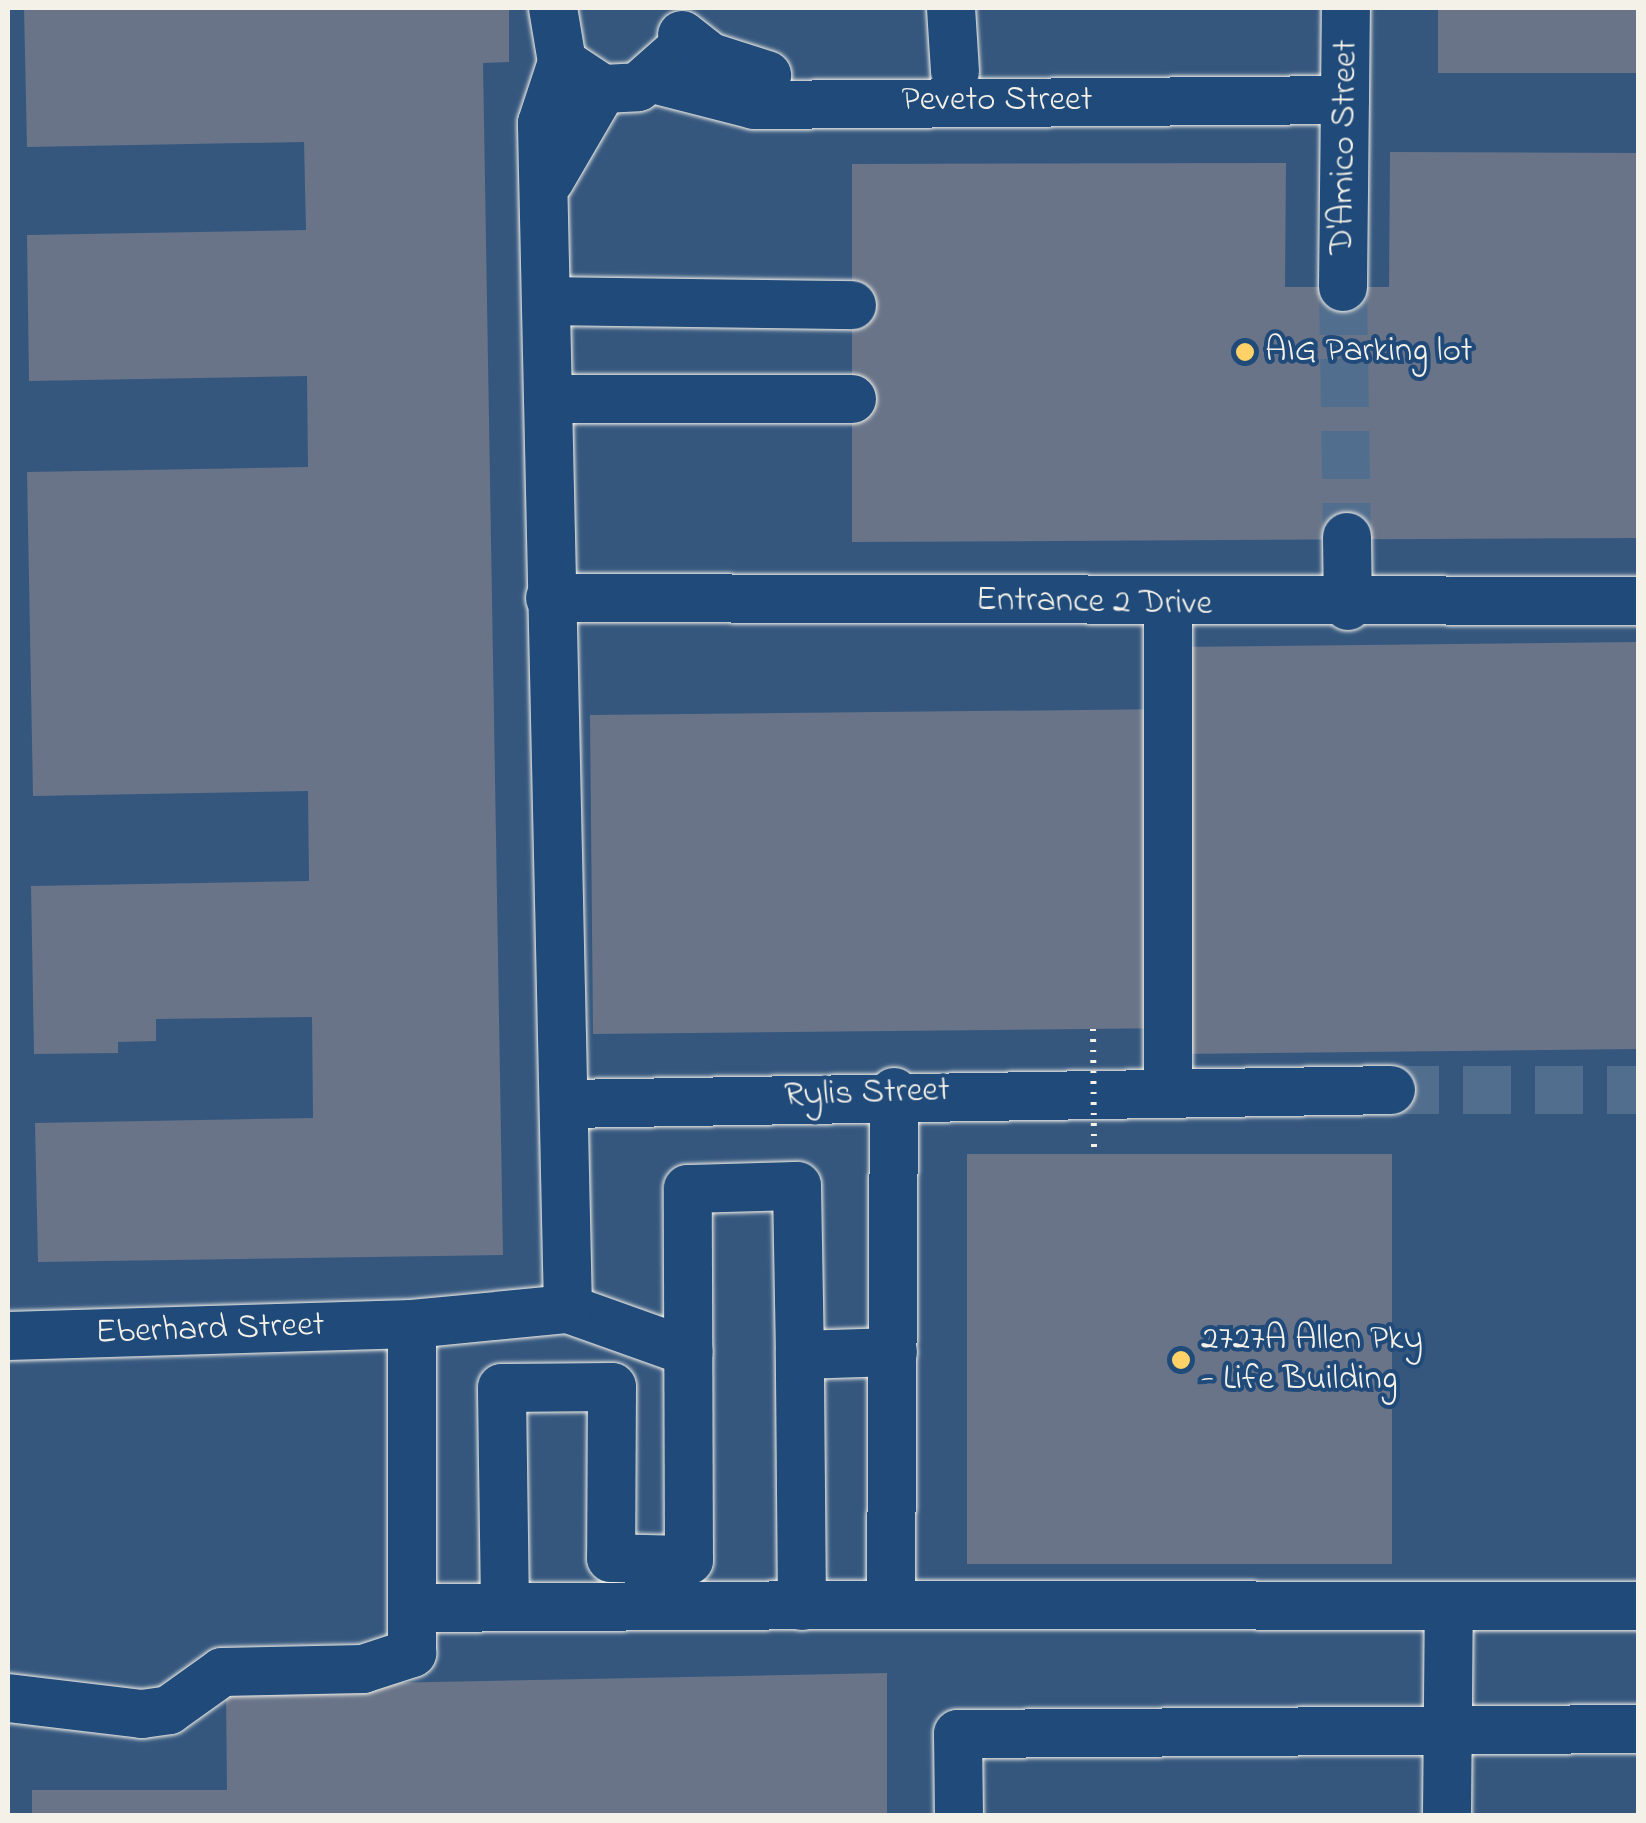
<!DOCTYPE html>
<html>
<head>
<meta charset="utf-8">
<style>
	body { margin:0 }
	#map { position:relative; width:1646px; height:1823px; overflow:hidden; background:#35577e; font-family:"Indie Flower",sans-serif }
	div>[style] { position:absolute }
	.building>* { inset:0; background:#697489; transform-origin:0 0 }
	.minor-tunnel>* { height:48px; margin-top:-24px; transform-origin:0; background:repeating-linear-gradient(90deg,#526e8e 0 48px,transparent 0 72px) }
	.roads { filter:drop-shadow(0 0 2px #f4f1e8) drop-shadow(0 0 2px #f4f1e8) }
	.minor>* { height:48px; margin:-24px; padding:0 24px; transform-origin:24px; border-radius:24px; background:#1f4a7a }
	.path-bridge>* { height:6px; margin-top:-3px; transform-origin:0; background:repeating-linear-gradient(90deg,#f4f1e8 0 2.5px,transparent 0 10.5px) }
	.dots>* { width:28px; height:28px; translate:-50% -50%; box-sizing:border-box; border:5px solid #1f4a7a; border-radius:50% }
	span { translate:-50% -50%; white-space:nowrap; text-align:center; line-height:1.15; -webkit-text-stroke:8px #1f4a7a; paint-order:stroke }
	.street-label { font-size:35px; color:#f4f1e8 }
	.poi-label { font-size:35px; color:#f4f1e8 }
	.left { translate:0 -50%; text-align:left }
	.frame { position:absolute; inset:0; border:10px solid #f4f1e8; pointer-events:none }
</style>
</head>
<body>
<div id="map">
	<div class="building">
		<div style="clip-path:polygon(24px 8px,509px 8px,509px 62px,483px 63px,503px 1255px,38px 1262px,35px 1123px,313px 1118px,312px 1017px,156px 1019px,156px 1041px,118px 1042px,118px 1053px,34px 1054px,31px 886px,309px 881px,308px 791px,33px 796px,27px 472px,308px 467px,307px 376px,29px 381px,27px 235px,306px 230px,304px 142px,27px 147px)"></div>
		<div style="left:1438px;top:8px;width:200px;height:65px"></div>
		<div style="clip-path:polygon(1390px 152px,1638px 153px,1638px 538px,852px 542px,852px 164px,1286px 163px,1285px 287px,1389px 287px)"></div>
		<div style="clip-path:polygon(1638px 642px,1638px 1049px,1176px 1054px,1176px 1028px,593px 1034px,590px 715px,1175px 709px,1174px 647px)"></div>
		<div style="left:1392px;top:1154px;width:410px;height:425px;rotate:90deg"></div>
		<div style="clip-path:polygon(887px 1673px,887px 1816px,32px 1816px,32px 1790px,227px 1790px,226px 1686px)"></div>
	</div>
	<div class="minor-tunnel">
		<div style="left:1343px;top:287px;width:250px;rotate:89.1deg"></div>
		<div style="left:1391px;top:1090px;width:247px"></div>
	</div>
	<div class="roads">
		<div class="minor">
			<div style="left:553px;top:8px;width:55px;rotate:80.5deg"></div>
			<div style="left:562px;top:62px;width:49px;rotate:33.4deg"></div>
			<div style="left:603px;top:89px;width:35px;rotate:-3deg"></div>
			<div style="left:638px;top:87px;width:48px;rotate:-41.6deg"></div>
			<div style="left:951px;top:8px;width:64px;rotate:86.4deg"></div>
			<div style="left:682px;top:35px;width:36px;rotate:38deg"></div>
			<div style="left:710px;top:57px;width:60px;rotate:17.5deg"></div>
			<div style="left:653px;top:79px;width:104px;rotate:14.4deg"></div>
			<div style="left:754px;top:105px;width:591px;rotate:-0.48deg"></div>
			<div style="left:550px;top:180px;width:105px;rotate:-59.8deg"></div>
			<div style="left:1343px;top:287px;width:279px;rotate:-89.4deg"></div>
			<div style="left:548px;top:301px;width:304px;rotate:0.8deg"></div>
			<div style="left:548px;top:399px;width:304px"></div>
			<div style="left:1347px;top:537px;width:69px;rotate:89.2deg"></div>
			<div style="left:550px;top:598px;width:1088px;rotate:0.16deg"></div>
			<div style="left:1168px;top:604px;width:485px;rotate:90deg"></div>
			<div style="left:894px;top:1092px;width:513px;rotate:90.34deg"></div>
			<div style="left:891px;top:1605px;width:747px;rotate:0.08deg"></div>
			<div style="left:566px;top:1104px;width:825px;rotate:-0.97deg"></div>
			<div style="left:568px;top:1309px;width:128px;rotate:19.6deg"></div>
			<div style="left:8px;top:1336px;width:404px;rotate:-1.7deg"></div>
			<div style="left:412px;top:1324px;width:157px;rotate:-5.5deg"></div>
			<div style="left:568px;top:1309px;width:1186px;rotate:-91.26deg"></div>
			<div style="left:542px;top:123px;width:64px;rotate:-71.8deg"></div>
			<div style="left:802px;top:1606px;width:251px;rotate:-90.5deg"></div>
			<div style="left:800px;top:1355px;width:93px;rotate:-1.8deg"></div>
			<div style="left:505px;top:1607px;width:219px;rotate:-90.8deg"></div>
			<div style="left:502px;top:1388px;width:110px;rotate:-0.5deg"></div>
			<div style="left:612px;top:1387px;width:171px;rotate:90.3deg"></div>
			<div style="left:611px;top:1558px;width:78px;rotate:1.5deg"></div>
			<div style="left:689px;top:1560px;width:371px;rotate:-90.2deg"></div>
			<div style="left:688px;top:1189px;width:109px;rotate:-1.6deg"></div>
			<div style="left:797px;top:1186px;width:169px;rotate:89deg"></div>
			<div style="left:412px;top:1608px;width:479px;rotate:-0.4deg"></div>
			<div style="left:8px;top:1698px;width:135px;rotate:6.8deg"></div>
			<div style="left:142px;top:1714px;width:27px;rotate:-8deg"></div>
			<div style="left:169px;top:1710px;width:65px;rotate:-35.6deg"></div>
			<div style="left:222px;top:1672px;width:141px;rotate:-1.2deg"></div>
			<div style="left:363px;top:1669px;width:52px;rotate:-18.1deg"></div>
			<div style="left:412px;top:1653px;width:329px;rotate:-90deg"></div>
			<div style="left:959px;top:1816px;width:82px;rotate:-90.7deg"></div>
			<div style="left:958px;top:1734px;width:680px;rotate:-0.42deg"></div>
			<div style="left:1447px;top:1816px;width:210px;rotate:-89.5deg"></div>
		</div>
	</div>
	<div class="path-bridge">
		<div style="left:1093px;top:1029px;width:126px;rotate:89.5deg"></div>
	</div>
	<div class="dots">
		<div style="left:1245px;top:352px;background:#ffd166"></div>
		<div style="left:1181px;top:1360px;background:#ffd166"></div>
	</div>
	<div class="street-label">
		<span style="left:997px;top:101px">Peveto Street</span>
		<span style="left:1345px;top:147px;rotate:-89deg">D'Amico Street</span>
		<span style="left:1094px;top:603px;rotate:1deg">Entrance 2 Drive</span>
		<span style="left:867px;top:1094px;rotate:-2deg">Rylis Street</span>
		<span style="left:210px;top:1330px;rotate:-2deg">Eberhard Street</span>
	</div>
	<div class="poi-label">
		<span class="left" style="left:1265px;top:352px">AIG Parking lot</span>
		<span class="left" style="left:1201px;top:1360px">2727A Allen Pky<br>- Life Building</span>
	</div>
	<div class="frame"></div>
</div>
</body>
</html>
